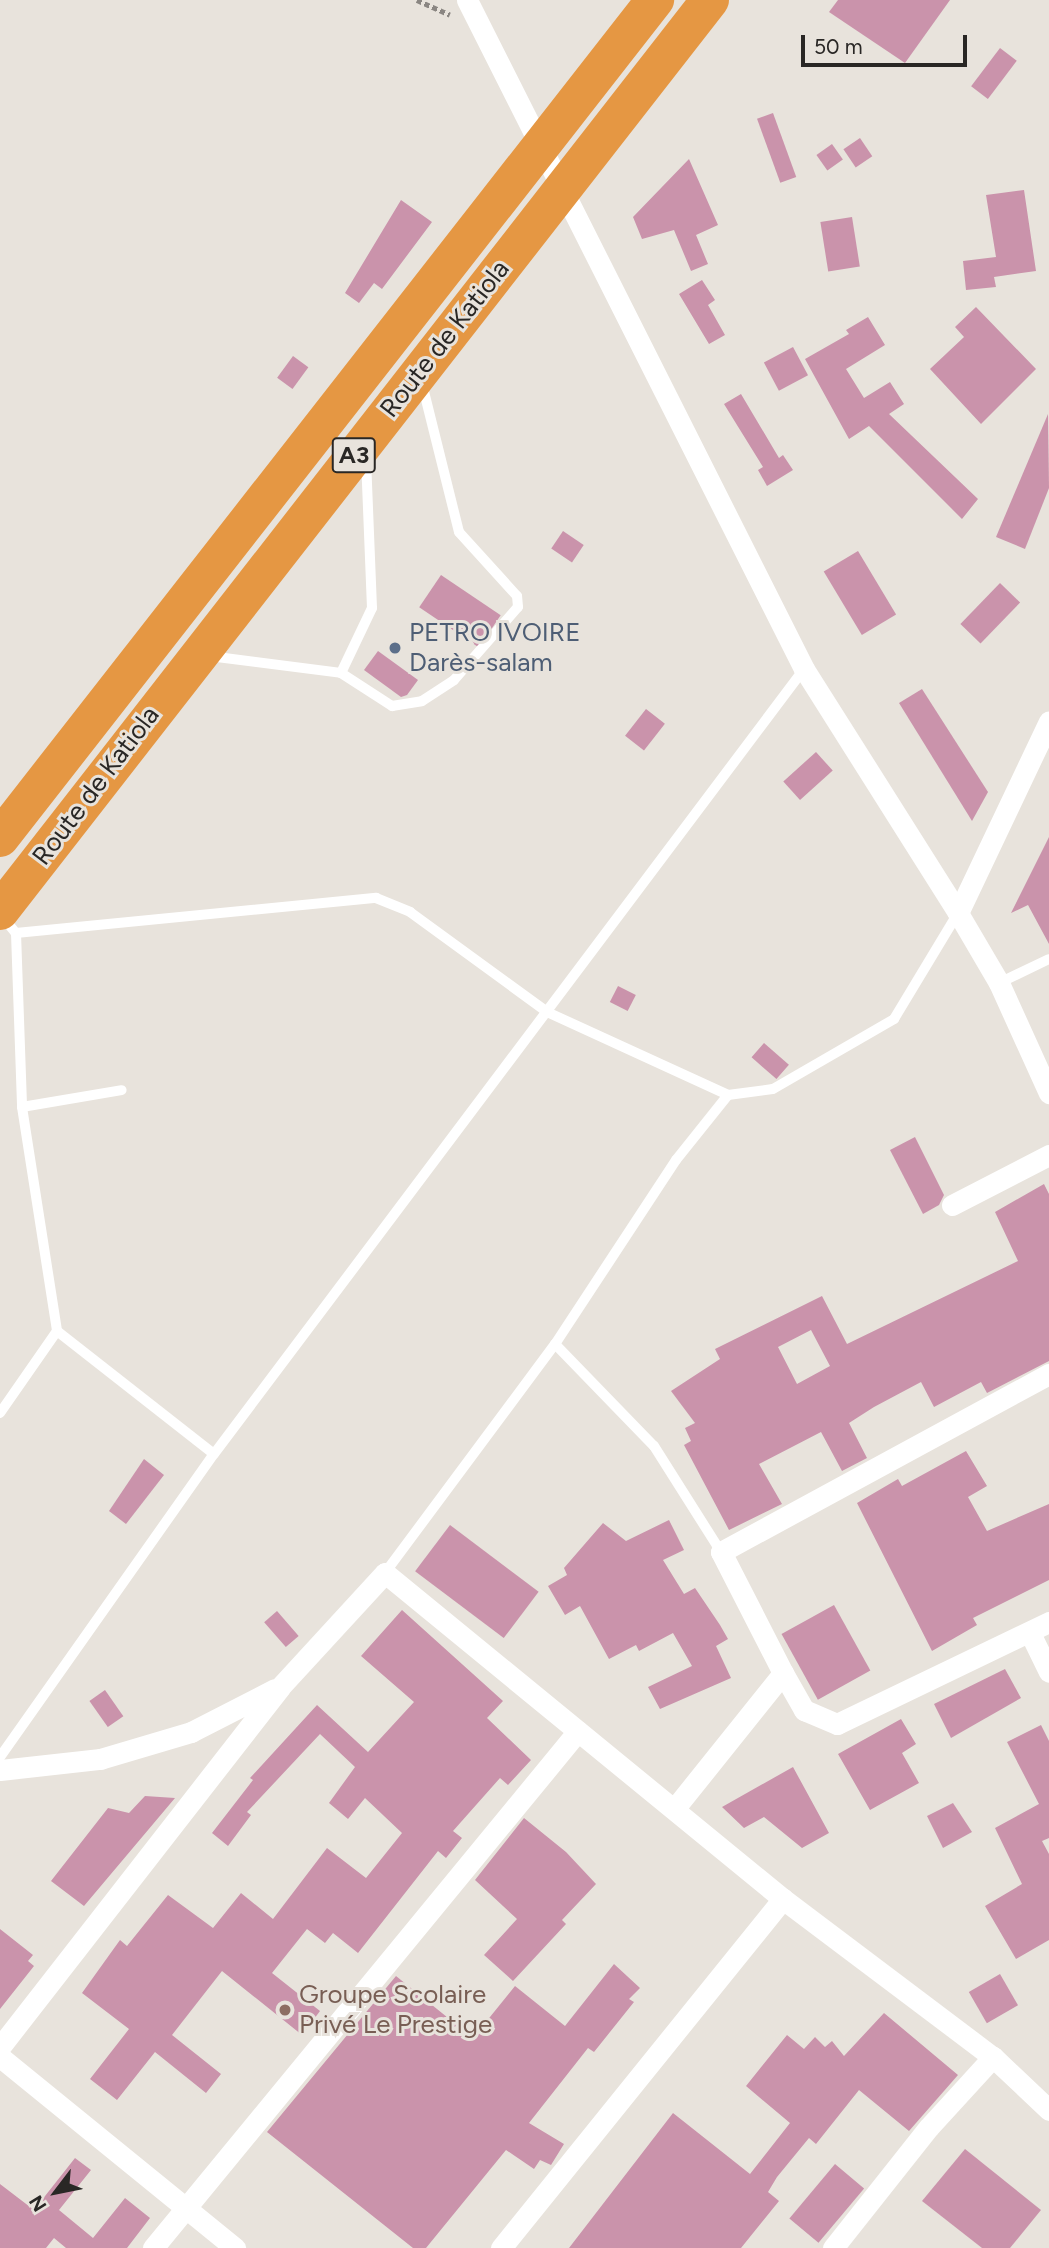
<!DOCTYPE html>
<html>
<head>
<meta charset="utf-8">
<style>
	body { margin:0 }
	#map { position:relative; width:1049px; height:2248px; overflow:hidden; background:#e8e3dc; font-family:Figtree,sans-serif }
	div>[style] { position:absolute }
	.building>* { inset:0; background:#ca93ab; transform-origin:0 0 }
	.path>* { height:4.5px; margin-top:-2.25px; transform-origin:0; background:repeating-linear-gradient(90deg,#8a8682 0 5px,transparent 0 8.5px) }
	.lane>* { height:10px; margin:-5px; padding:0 5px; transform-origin:5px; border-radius:5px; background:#fff }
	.street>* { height:21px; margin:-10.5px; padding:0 10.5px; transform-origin:10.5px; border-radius:10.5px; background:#fff }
	.highway>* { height:38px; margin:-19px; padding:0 19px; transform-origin:19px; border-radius:19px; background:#e59743 }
	.dots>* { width:19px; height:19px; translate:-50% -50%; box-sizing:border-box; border:4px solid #e8e3dc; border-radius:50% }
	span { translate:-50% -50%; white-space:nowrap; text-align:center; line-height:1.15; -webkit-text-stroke:6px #e8e3dc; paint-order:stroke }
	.shield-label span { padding:2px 5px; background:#e8e3dc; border:2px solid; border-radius:5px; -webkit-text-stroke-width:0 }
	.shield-label { font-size:24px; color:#292725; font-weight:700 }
	.street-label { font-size:26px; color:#292725 }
	.service-label { font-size:26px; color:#4e5e75 }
	.left { translate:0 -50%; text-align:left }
	.education-label { font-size:26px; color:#785e54 }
	.north { position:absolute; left:21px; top:2157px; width:70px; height:70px; -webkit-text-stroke:5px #e8e3dc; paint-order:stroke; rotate:238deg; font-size:19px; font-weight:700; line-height:28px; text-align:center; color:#292725 }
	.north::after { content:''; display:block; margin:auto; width:24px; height:32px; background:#292725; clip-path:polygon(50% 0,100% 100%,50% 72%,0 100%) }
	.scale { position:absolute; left:801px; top:35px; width:166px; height:32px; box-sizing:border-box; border:4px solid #292725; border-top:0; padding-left:9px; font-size:21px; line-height:24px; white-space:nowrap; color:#292725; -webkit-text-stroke:5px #e8e3dc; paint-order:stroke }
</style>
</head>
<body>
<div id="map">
	<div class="building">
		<div style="clip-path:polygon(838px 0,950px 0,905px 63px,829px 12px)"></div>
		<div style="left:1000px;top:48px;width:21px;height:48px;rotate:37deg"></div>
		<div style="left:773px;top:113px;width:68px;height:17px;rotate:70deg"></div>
		<div style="left:860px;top:138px;width:22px;height:20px;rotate:56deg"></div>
		<div style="left:832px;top:144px;width:19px;height:19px;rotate:55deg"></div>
		<div style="clip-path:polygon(689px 159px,718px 225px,696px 235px,708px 264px,691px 271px,674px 230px,642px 239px,633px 217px)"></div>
		<div style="clip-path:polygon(1024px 190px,1036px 271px,994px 277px,996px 287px,966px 290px,963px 261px,996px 257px,986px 195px)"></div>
		<div style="clip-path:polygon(401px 200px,432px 222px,382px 289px,374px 283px,359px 303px,345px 293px)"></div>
		<div style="left:852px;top:217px;width:50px;height:32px;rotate:81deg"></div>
		<div style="clip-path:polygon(702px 280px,715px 300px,708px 305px,725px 335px,709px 344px,679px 294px)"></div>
		<div style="clip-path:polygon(976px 307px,1036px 369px,981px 424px,930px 369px,964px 337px,955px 327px)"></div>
		<div style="clip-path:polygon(868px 317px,885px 345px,846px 369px,864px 398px,890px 382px,904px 404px,889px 414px,978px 499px,962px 519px,869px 426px,849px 439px,805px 359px,849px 334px,846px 330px)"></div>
		<div style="left:793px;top:347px;width:32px;height:33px;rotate:62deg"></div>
		<div style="left:293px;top:356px;width:19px;height:27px;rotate:36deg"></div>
		<div style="clip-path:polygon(741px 394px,779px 458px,783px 455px,793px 470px,767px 486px,758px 470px,763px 467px,724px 404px)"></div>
		<div style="clip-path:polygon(1048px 414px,1049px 488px,1025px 549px,996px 537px)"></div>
		<div style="left:563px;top:531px;width:25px;height:21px;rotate:34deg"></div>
		<div style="left:858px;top:551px;width:74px;height:40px;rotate:59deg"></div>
		<div style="left:441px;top:575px;width:72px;height:39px;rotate:34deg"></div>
		<div style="left:1000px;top:583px;width:28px;height:57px;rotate:44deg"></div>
		<div style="clip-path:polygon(378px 651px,418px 680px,407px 695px,401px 697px,364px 670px)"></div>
		<div style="clip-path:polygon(922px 689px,988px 792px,972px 821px,899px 703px)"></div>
		<div style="left:646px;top:709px;width:24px;height:34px;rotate:38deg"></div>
		<div style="left:816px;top:752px;width:25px;height:44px;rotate:48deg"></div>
		<div style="clip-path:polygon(1049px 837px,1049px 944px,1028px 905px,1011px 913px)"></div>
		<div style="left:618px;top:986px;width:20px;height:18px;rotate:27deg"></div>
		<div style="left:764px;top:1043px;width:33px;height:19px;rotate:41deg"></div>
		<div style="clip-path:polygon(915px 1137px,944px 1195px,939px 1205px,923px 1214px,890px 1150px)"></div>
		<div style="clip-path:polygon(evenodd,1044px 1184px,1049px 1194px,1049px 1361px,987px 1393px,981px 1382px,934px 1407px,921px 1382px,874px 1407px,849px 1423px,867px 1458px,842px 1471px,821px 1432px,759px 1464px,782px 1504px,729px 1530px,684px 1445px,691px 1441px,685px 1428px,695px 1423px,671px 1391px,720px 1359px,715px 1349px,822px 1296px,847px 1344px,1018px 1261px,995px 1212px,1044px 1184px,811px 1330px,830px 1366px,797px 1384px,778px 1347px,811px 1330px)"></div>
		<div style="clip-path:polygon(966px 1451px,987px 1486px,968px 1497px,987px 1531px,1049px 1504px,1049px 1580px,973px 1618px,977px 1625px,932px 1651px,857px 1503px,898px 1479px,902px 1486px)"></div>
		<div style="clip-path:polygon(144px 1459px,164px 1475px,126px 1524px,109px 1511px)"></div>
		<div style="clip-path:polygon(669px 1520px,684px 1550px,663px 1560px,684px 1594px,695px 1588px,720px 1625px,728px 1639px,716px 1646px,731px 1678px,660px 1709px,648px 1687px,692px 1666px,673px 1633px,639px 1651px,636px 1645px,609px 1659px,580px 1606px,565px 1615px,548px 1586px,567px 1575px,564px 1568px,603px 1523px,626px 1541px)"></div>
		<div style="left:450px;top:1525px;width:111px;height:58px;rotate:37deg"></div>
		<div style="left:834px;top:1605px;width:75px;height:60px;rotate:61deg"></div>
		<div style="clip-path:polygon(402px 1610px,503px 1701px,487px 1718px,531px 1760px,508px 1785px,500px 1778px,453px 1831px,462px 1838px,446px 1858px,438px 1851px,358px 1953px,333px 1933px,325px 1943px,307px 1929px,272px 1973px,320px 2011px,302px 2035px,222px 1971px,172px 2035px,221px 2074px,206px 2093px,155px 2052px,117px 2100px,90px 2079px,129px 2029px,82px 1993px,120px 1940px,127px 1946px,168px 1895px,213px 1928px,241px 1893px,273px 1919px,327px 1848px,366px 1878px,402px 1833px,365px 1798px,348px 1819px,329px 1803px,355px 1767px,320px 1734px,247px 1812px,251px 1815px,228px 1846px,212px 1833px,253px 1780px,250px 1778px,317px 1705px,368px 1752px,414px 1702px,361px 1656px)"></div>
		<div style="left:277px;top:1611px;width:33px;height:17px;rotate:49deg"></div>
		<div style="clip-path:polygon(1005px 1669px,1021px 1698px,951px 1738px,934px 1704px)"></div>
		<div style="left:105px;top:1690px;width:32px;height:19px;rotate:55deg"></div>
		<div style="clip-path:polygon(901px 1719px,916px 1744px,902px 1753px,919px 1783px,870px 1810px,838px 1754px)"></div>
		<div style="clip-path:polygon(1041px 1725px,1049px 1741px,1049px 1838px,1042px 1841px,1049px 1854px,1049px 1940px,1016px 1959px,985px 1906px,1022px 1884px,995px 1828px,1039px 1804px,1007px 1742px)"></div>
		<div style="clip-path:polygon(793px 1767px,829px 1833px,802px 1848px,764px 1817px,744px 1828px,722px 1807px)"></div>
		<div style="clip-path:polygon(145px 1796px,175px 1798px,84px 1906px,51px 1881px,108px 1808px,129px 1813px)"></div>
		<div style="clip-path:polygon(953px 1803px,972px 1832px,943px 1848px,927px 1816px)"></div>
		<div style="clip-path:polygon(524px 1818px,566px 1852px,596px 1884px,562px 1920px,566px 1924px,513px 1981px,484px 1955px,517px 1919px,475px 1880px)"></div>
		<div style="clip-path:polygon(0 1929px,33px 1955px,28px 1961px,34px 1966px,0 2009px)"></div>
		<div style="clip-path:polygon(614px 1964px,640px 1988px,629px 1999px,634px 2002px,594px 2052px,588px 2048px,529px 2123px,564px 2144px,551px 2165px,540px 2160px,534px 2169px,506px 2150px,426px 2248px,413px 2248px,267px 2132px,396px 1976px,473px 2038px,515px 1986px,565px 2026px)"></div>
		<div style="left:1000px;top:1974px;width:36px;height:36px;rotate:60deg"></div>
		<div style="clip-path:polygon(884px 2013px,958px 2075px,909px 2131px,859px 2090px,816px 2144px,809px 2138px,777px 2177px,768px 2192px,779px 2201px,741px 2248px,569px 2248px,673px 2113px,750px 2174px,790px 2123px,746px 2086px,787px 2035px,804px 2049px,815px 2037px,825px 2047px,832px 2041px,844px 2056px)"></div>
		<div style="clip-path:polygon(965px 2149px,1041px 2210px,1010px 2248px,982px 2248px,922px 2201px)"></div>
		<div style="clip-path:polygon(75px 2158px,91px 2170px,59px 2210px,93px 2238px,125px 2198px,150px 2218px,127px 2248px,66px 2248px,54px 2238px,46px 2248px,0 2248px,0 2184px,34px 2210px)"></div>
		<div style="left:835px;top:2164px;width:38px;height:71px;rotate:40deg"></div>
	</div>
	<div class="path">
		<div style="left:417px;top:0;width:36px;rotate:24deg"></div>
	</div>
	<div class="lane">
		<div style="left:209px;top:656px;width:133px;rotate:7.3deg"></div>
		<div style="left:341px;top:673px;width:72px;rotate:-64.5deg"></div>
		<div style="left:372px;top:608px;width:150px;rotate:-92.3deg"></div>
		<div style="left:341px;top:673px;width:61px;rotate:32.9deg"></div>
		<div style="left:392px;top:706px;width:30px;rotate:-9deg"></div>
		<div style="left:422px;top:701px;width:38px;rotate:-33deg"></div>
		<div style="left:454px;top:680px;width:97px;rotate:-48.8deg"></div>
		<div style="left:518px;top:607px;width:11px;rotate:-95deg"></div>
		<div style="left:517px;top:596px;width:86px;rotate:-132.2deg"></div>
		<div style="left:459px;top:532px;width:153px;rotate:-104deg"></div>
		<div style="left:2px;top:916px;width:22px;rotate:51deg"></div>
		<div style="left:16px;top:933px;width:174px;rotate:88deg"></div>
		<div style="left:22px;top:1107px;width:227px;rotate:81.1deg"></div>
		<div style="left:57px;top:1331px;width:199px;rotate:38.1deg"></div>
		<div style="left:16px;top:933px;width:362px;rotate:-5.6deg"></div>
		<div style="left:376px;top:898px;width:37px;rotate:22deg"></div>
		<div style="left:410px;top:912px;width:170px;rotate:36.1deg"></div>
		<div style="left:547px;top:1012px;width:199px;rotate:24.6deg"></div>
		<div style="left:728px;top:1095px;width:83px;rotate:128.7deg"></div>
		<div style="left:676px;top:1160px;width:220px;rotate:123.3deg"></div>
		<div style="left:555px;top:1344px;width:285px;rotate:126.6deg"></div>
		<div style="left:999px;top:983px;width:55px;rotate:-25.6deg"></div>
		<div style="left:728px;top:1095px;width:45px;rotate:-7.6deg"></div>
		<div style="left:773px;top:1089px;width:140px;rotate:-30deg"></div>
		<div style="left:894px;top:1019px;width:124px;rotate:-58.9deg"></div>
		<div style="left:22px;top:1107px;width:101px;rotate:-9.6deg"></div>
		<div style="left:555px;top:1344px;width:142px;rotate:45.9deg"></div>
		<div style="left:654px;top:1446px;width:125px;rotate:57.7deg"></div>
		<div style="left:0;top:1413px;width:100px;rotate:-55.2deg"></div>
		<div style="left:0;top:1757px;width:371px;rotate:-54.8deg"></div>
		<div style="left:214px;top:1454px;width:982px;rotate:-53.07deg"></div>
	</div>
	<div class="street">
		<div style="left:467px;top:0;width:749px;rotate:63.26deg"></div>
		<div style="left:804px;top:669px;width:289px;rotate:57.7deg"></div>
		<div style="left:958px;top:913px;width:81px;rotate:59.6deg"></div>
		<div style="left:999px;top:983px;width:121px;rotate:65.6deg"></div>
		<div style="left:958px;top:913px;width:212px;rotate:-64.6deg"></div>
		<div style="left:952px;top:1205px;width:109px;rotate:-27.3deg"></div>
		<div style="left:1030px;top:1633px;width:43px;rotate:64deg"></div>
		<div style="left:783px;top:1673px;width:43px;rotate:60.4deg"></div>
		<div style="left:804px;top:1710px;width:36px;rotate:23deg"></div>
		<div style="left:837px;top:1724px;width:235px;rotate:-25.7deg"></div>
		<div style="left:0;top:1770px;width:101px;rotate:-6.3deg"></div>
		<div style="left:100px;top:1759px;width:95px;rotate:-16.5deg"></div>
		<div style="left:191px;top:1732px;width:94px;rotate:-27.1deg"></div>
		<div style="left:675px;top:1808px;width:173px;rotate:-51.3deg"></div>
		<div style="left:783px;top:1673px;width:136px;rotate:-117.1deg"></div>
		<div style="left:721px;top:1552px;width:373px;rotate:-28.5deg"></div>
		<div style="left:0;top:2047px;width:456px;rotate:-52.1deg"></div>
		<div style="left:280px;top:1687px;width:155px;rotate:-47.4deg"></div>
		<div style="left:385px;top:1573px;width:514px;rotate:39.32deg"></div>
		<div style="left:783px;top:1899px;width:263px;rotate:37deg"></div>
		<div style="left:993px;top:2057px;width:77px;rotate:43.4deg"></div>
		<div style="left:0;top:2057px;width:303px;rotate:39.1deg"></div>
		<div style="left:153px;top:2248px;width:669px;rotate:-50.58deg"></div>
		<div style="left:501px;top:2248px;width:449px;rotate:-51.1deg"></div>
		<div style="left:833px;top:2248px;width:154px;rotate:-51.6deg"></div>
		<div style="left:929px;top:2127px;width:95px;rotate:-47.6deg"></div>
	</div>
	<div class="highway">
		<div style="left:0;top:838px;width:1064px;rotate:-51.99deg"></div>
		<div style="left:0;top:911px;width:1155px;rotate:-52.07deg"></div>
	</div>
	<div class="dots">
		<div style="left:395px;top:648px;background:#5c6f8a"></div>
		<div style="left:285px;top:2010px;background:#8d6e63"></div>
	</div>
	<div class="shield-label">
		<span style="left:354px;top:455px">A3</span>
	</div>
	<div class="street-label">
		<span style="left:445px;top:339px;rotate:-52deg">Route de Katiola</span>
		<span style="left:96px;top:786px;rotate:-53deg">Route de Katiola</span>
	</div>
	<div class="service-label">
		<span class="left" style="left:409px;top:648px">PETRO IVOIRE<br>Darès-salam</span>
	</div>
	<div class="education-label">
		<span class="left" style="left:299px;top:2010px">Groupe Scolaire<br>Privé Le Prestige</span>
	</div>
	<div class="north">N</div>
	<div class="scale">50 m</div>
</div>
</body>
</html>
